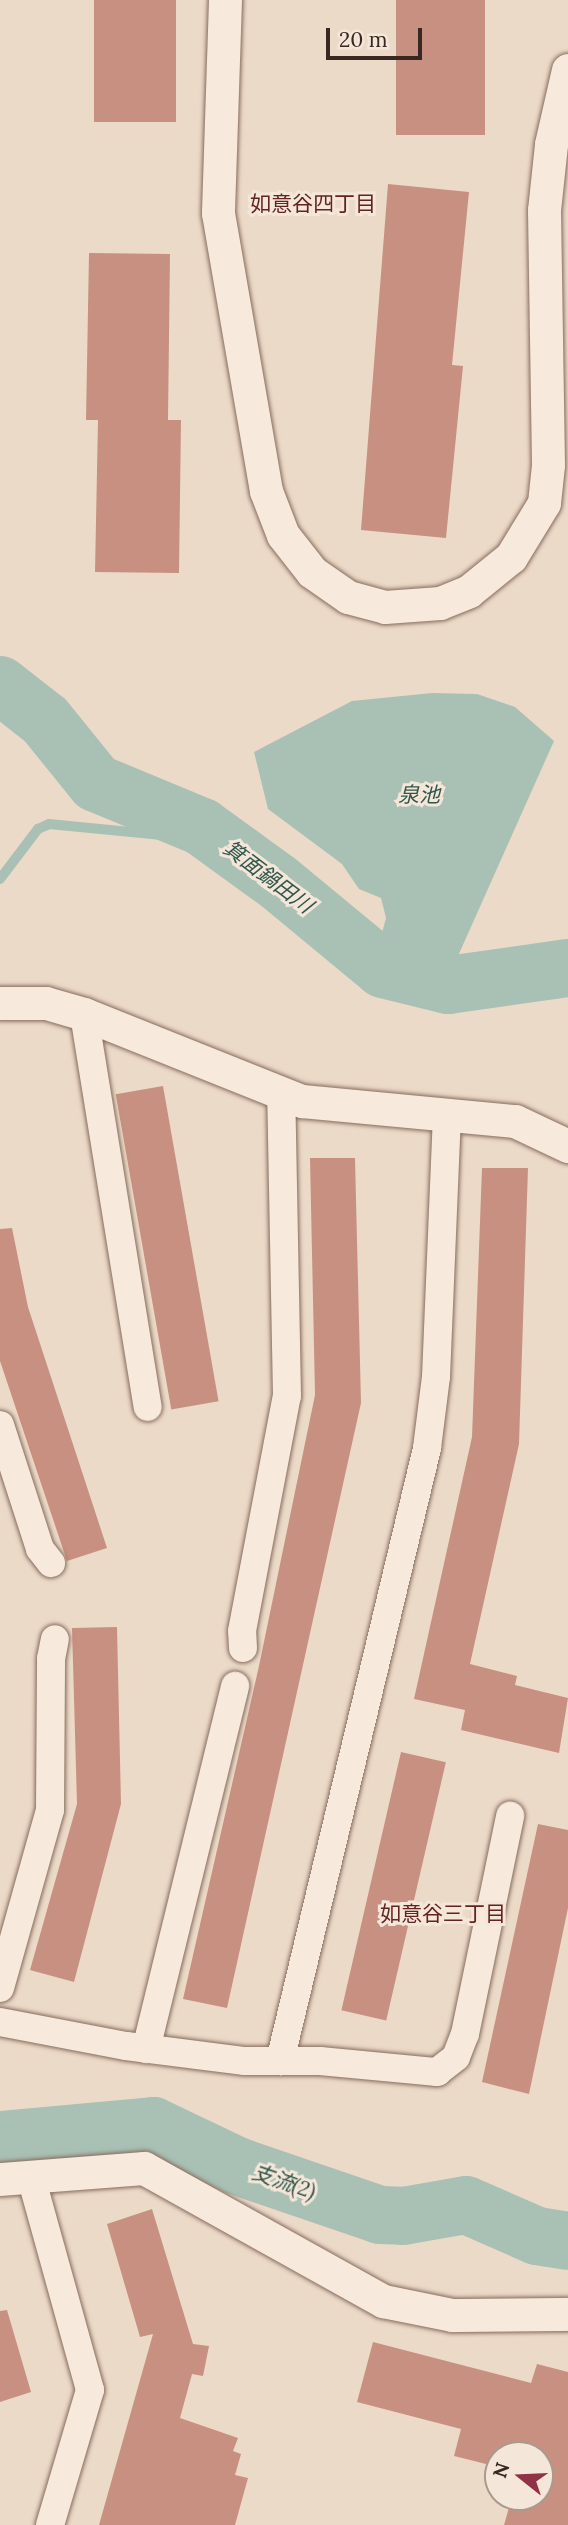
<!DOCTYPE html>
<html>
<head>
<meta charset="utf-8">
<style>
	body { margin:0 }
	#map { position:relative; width:568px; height:2525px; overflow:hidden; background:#ecdac8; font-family:Lora,"Noto Sans JP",serif }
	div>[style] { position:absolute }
	.water>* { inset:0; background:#a9c0b5 }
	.stream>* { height:10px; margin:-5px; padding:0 5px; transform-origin:5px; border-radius:5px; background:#a9c0b5 }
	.river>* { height:58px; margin:-29px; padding:0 29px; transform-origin:29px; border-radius:29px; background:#a9c0b5 }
	.building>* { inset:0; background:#c89081; transform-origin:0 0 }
	.roads { filter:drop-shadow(0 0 2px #876c5e) drop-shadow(0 0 2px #876c5e) }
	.minor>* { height:28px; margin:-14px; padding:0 14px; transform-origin:14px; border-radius:14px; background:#f7e9db }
	.tertiary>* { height:33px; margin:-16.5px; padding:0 16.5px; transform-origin:16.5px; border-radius:16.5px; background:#f7e9db }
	span { translate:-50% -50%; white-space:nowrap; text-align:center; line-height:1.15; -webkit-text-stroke:6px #f4e6d8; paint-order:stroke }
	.neighbourhood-label { font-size:21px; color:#622423 }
	.water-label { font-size:21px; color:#31574d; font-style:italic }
	.north { position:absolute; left:484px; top:2441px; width:70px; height:70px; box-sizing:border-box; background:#f4e6d8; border:2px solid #a99a8f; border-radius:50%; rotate:288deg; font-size:19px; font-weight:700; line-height:28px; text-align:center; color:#382821 }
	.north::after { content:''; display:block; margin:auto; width:24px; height:32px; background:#923246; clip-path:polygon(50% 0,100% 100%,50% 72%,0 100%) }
	.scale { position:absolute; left:326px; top:28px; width:96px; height:32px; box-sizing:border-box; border:4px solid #382821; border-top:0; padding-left:9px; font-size:21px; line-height:24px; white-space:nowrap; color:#382821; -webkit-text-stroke:5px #f4e6d8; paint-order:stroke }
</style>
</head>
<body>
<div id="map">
	<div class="water">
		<div style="clip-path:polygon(432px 693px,477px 694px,515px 707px,554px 741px,458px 956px,412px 956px,379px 944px,386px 918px,381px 898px,359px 889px,342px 864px,268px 809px,254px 752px,352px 701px)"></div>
	</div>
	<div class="stream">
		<div style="left:0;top:879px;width:63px;rotate:-52.8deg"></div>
		<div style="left:38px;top:829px;width:12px;rotate:-24deg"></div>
		<div style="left:49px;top:824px;width:173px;rotate:5.6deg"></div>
	</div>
	<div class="river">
		<div style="left:0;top:685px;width:57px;rotate:37.9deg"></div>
		<div style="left:45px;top:720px;width:81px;rotate:51deg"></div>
		<div style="left:96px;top:783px;width:115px;rotate:22.5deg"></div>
		<div style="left:202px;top:827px;width:94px;rotate:35.9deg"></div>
		<div style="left:278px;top:882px;width:136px;rotate:39.6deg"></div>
		<div style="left:383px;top:969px;width:67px;rotate:13.8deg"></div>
		<div style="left:448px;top:985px;width:121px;rotate:-8.1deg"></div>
		<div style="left:0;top:2140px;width:154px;rotate:-5.2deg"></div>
		<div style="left:153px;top:2126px;width:93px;rotate:25.5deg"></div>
		<div style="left:237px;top:2166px;width:151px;rotate:18.9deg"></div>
		<div style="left:380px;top:2215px;width:23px;rotate:2deg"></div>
		<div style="left:403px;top:2216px;width:64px;rotate:-9.9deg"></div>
		<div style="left:466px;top:2205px;width:77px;rotate:23.6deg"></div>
		<div style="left:537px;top:2236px;width:31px;rotate:9deg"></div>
	</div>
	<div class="building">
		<div style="left:94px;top:0;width:82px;height:122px"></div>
		<div style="left:396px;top:0;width:89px;height:135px"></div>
		<div style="clip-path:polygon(388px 184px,469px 192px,452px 365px,463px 366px,446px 538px,361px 530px)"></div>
		<div style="clip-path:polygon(89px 253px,170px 254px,168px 420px,181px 420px,179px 573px,95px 572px,98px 420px,86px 420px)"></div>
		<div style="left:163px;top:1086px;width:320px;height:48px;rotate:80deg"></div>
		<div style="clip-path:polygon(310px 1158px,355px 1158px,361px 1403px,227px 2008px,183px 1999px,259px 1666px,315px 1395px)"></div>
		<div style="clip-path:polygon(482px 1168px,528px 1168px,519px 1444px,470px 1664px,517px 1676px,515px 1685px,568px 1698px,559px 1753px,461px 1730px,465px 1710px,414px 1699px,472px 1437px)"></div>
		<div style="clip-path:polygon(12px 1228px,28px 1307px,107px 1548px,67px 1561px,0 1361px,0 1229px)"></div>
		<div style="clip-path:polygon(117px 1627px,121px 1804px,74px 1982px,30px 1970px,77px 1804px,72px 1628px)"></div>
		<div style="left:401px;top:1752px;width:46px;height:265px;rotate:13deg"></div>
		<div style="clip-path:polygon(538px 1824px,568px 1830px,568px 1908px,529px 2094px,482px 2082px)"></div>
		<div style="clip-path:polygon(152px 2209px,193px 2344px,209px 2346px,203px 2376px,192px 2374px,180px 2418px,238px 2438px,233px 2451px,241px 2454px,235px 2475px,248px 2478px,235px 2525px,99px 2525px,153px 2334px,140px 2337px,107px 2224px)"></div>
		<div style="clip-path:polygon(7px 2310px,31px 2392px,0 2402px,0 2311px)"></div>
		<div style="clip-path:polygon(373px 2342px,531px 2383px,537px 2364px,568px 2372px,568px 2525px,504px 2525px,512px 2497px,540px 2497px,540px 2455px,498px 2455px,498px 2467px,454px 2456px,461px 2429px,357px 2402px)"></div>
	</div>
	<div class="roads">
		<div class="minor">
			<div style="left:84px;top:1014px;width:398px;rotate:80.8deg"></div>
			<div style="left:0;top:1425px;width:130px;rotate:72.1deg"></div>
			<div style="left:40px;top:1549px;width:18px;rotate:52deg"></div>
			<div style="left:243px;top:1648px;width:17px;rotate:-93deg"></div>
			<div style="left:242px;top:1631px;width:239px;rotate:-79.2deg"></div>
			<div style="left:287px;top:1396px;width:301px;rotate:-91.1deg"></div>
			<div style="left:0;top:1988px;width:185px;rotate:-74.3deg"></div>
			<div style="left:50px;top:1810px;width:151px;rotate:-89.6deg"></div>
			<div style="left:51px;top:1659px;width:20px;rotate:-79deg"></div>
			<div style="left:0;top:2022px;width:128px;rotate:10.8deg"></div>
			<div style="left:126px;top:2046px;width:120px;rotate:7.2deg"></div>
			<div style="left:245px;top:2061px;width:75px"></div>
			<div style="left:320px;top:2061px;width:118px;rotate:5.4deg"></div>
			<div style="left:437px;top:2072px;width:24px;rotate:-38deg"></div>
			<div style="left:456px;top:2057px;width:25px;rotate:-69deg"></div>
			<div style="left:465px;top:2034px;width:223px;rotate:-78.3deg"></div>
			<div style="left:146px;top:2049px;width:374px;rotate:-76.2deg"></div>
			<div style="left:280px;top:2061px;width:630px;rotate:-76.51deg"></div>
			<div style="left:427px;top:1448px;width:72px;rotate:-82.8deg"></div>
			<div style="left:436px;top:1377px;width:264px;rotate:-87.6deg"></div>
			<div style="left:31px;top:2177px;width:221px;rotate:74.5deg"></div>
			<div style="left:90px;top:2390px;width:141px;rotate:106.5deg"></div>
		</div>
		<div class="tertiary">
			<div style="left:225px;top:0;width:213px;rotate:91.9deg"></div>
			<div style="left:218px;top:213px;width:282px;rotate:80.2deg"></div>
			<div style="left:266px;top:491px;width:47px;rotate:68.9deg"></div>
			<div style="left:283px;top:535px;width:47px;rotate:51.9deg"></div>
			<div style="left:312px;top:572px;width:44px;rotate:34.8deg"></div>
			<div style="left:348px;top:597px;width:38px;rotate:15deg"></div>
			<div style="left:385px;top:607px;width:55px;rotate:-4.2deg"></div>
			<div style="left:440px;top:603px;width:31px;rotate:-22deg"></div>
			<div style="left:469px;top:591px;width:54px;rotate:-39deg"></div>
			<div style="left:511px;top:557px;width:63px;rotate:-58.6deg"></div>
			<div style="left:544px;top:503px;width:38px;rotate:-84deg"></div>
			<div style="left:548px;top:465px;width:255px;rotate:-90.9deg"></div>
			<div style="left:544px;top:210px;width:66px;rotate:-83.9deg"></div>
			<div style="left:551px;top:144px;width:76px;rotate:-77.1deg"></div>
			<div style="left:0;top:1003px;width:46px"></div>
			<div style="left:46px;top:1003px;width:40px;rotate:16deg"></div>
			<div style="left:84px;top:1014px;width:235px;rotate:21.8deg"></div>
			<div style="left:302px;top:1101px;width:214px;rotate:5.4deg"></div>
			<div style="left:515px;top:1121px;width:59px;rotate:25.3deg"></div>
			<div style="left:0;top:2179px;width:144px;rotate:-4.4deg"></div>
			<div style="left:144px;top:2168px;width:274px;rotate:29.1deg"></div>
			<div style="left:383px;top:2301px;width:70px;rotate:11.5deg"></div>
			<div style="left:452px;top:2315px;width:116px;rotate:-0.5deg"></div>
		</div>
	</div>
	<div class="neighbourhood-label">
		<span style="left:313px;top:204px">如意谷四丁目</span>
		<span style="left:443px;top:1914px">如意谷三丁目</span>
	</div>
	<div class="water-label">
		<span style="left:419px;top:795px">泉池</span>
		<span style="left:268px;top:877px;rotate:37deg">箕面鍋田川</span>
		<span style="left:284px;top:2182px;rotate:19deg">支流(2)</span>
	</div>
	<div class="north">N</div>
	<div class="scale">20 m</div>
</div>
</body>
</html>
